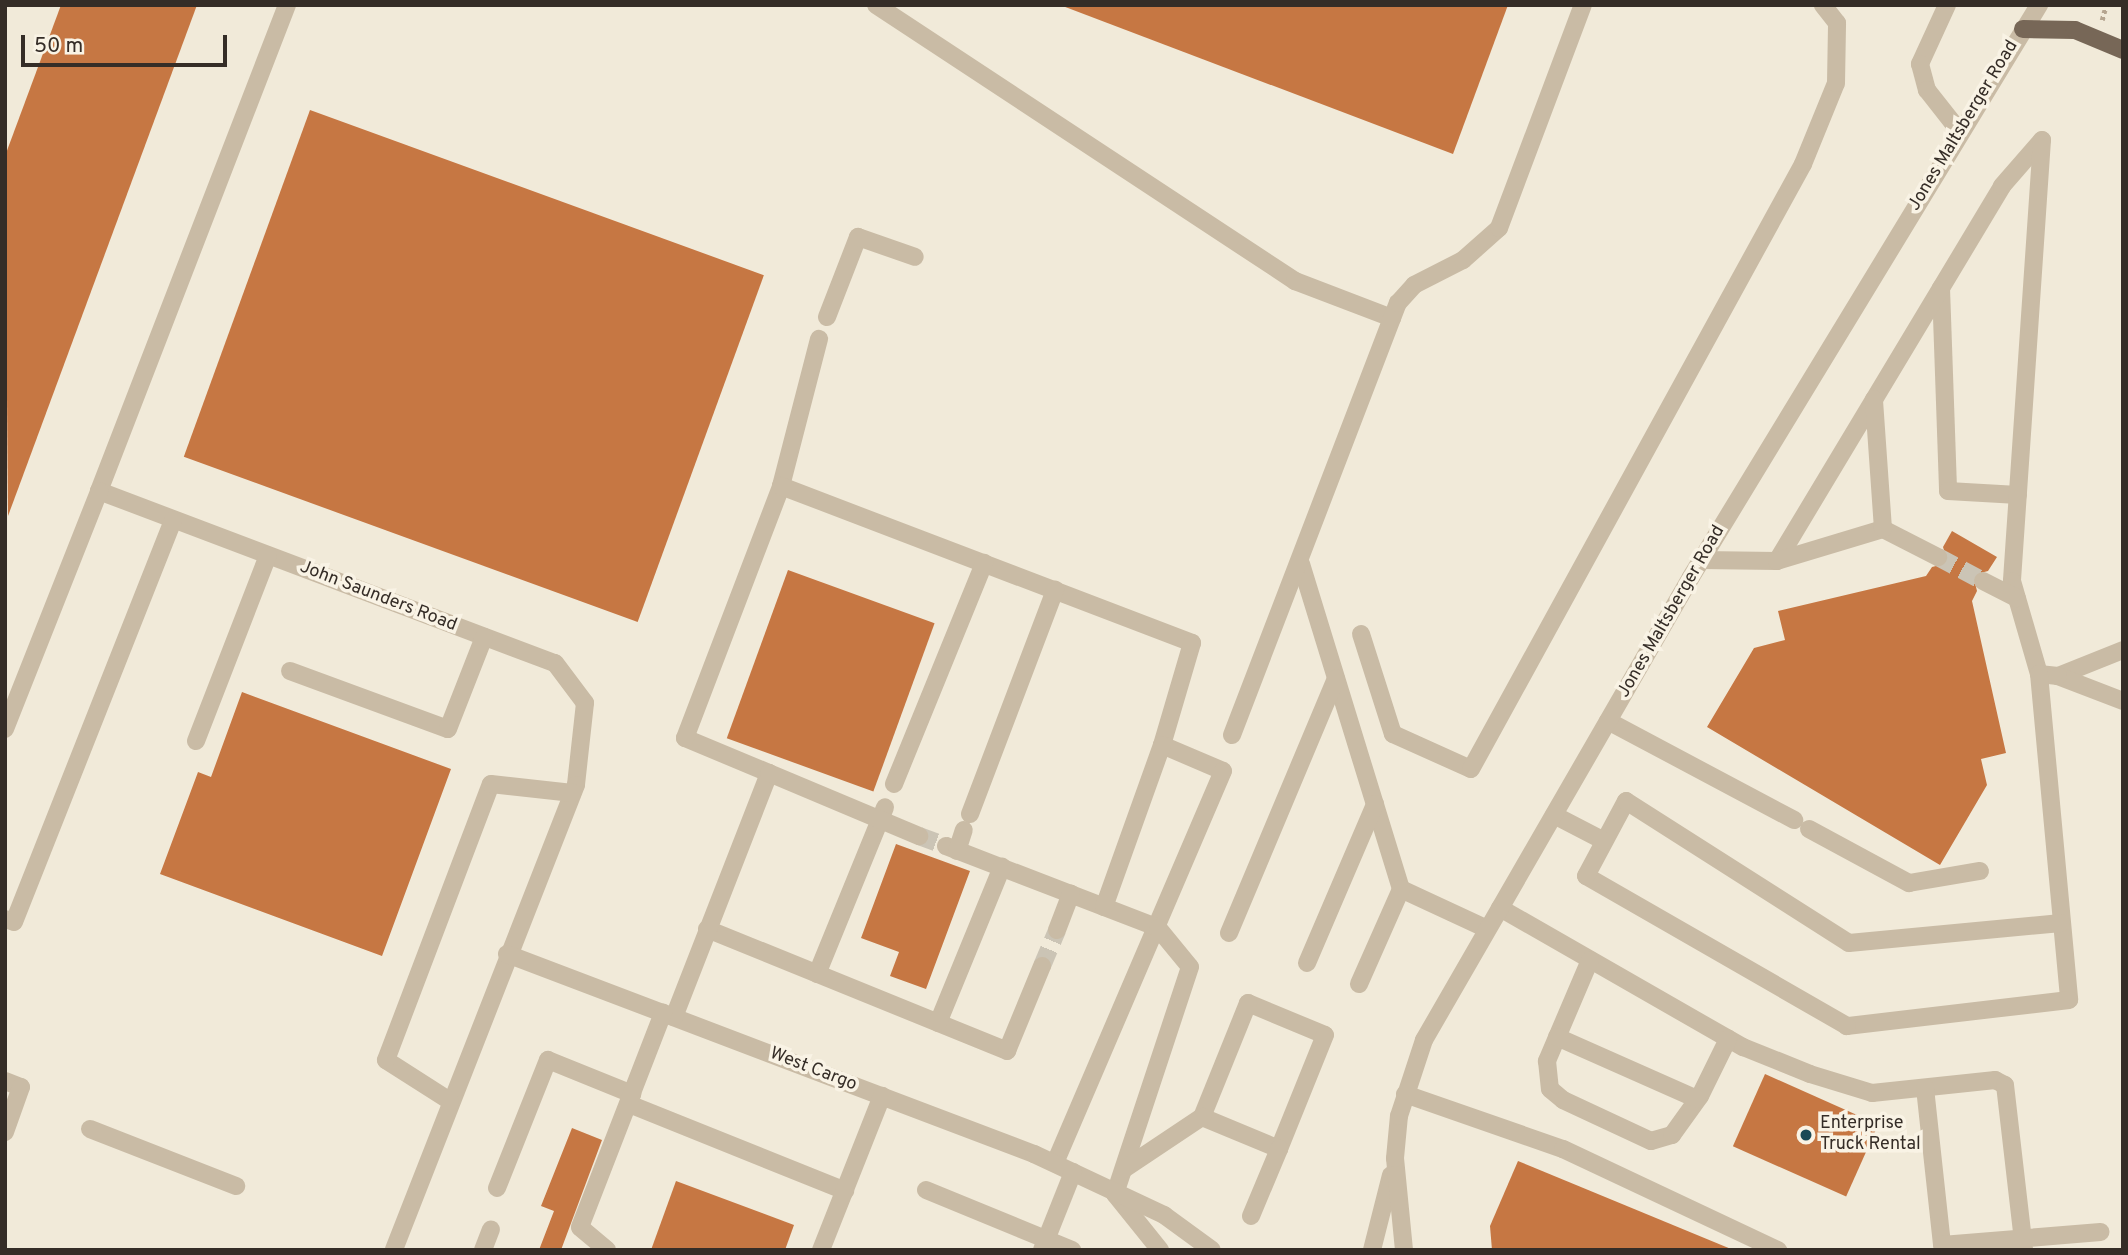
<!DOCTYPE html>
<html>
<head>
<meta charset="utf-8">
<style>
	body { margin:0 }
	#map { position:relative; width:2128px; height:1255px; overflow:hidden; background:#f1ead9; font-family:Overpass,sans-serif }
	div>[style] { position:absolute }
	.building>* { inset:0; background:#c67743; transform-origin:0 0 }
	.minor-tunnel>* { height:18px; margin-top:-9px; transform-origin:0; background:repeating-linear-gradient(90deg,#cbc4b5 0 18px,transparent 0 27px) }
	.path>* { height:4.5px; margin-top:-2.25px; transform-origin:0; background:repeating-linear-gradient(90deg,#b5a590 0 3.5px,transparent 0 7px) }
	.minor>* { height:18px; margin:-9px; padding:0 9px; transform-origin:9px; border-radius:9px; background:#c9bba5 }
	.major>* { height:18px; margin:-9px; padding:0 9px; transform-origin:9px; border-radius:9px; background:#776757 }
	.dots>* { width:19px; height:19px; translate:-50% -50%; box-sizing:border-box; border:4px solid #f9f3e5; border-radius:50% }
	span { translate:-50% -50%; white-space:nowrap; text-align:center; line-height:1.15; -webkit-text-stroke:7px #f9f3e5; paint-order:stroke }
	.street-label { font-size:18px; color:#352d27 }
	.poi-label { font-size:18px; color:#352d27 }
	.left { translate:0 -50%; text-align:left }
	.frame { position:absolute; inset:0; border:7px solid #352d27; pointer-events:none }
	.scale { position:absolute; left:21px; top:35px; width:206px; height:32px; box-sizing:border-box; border:4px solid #352d27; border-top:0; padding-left:9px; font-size:21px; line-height:24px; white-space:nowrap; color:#352d27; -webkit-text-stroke:5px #f9f3e5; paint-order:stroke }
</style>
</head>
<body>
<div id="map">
	<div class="building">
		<div style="clip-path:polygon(61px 5px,197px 5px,8px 516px,5px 156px)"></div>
		<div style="clip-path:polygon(1060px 5px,1508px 5px,1453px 154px)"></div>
		<div style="left:310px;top:110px;width:483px;height:369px;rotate:20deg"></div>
		<div style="clip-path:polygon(1952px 531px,1997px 557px,1988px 571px,1973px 575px,1977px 591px,1972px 601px,2006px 753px,1981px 759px,1987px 785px,1940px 865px,1707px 727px,1754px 648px,1785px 640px,1778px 611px,1926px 576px,1932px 567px,1948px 563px,1943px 547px)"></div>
		<div style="left:788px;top:570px;width:156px;height:179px;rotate:20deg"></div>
		<div style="clip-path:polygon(242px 692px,451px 769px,382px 956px,160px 874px,198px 772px,211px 777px)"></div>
		<div style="clip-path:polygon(896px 844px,970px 871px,926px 989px,890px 976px,899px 952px,861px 938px)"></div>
		<div style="left:1765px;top:1074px;width:124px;height:79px;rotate:24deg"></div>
		<div style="clip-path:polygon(572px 1128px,602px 1140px,561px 1250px,539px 1250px,554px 1211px,541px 1206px)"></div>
		<div style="clip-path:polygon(1518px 1161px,1731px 1249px,1731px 1250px,1492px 1250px,1490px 1226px)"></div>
		<div style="clip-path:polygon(676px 1181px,794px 1225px,785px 1250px,651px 1250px)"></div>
	</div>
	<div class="minor-tunnel">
		<div style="left:1938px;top:557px;width:51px;rotate:28.1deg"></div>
		<div style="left:919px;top:836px;width:29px;rotate:20deg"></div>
		<div style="left:1042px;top:966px;width:39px;rotate:-67deg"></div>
	</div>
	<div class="path">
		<div style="left:2102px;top:20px;width:16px;rotate:-75deg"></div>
	</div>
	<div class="minor">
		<div style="left:287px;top:5px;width:521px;rotate:111.15deg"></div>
		<div style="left:99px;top:491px;width:487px;rotate:20.7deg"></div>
		<div style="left:555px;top:663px;width:50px;rotate:53.1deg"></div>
		<div style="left:585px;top:703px;width:82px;rotate:96.3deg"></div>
		<div style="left:576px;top:785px;width:499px;rotate:111.4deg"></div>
		<div style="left:876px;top:5px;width:502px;rotate:33.37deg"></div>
		<div style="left:1295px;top:281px;width:104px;rotate:20.9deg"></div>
		<div style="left:1947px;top:5px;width:65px;rotate:114.6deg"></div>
		<div style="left:1920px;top:64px;width:27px;rotate:75deg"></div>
		<div style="left:1927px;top:90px;width:53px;rotate:51.8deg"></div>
		<div style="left:1941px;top:288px;width:203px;rotate:88deg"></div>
		<div style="left:1948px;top:491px;width:70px;rotate:3.3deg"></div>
		<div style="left:827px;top:317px;width:86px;rotate:-68.8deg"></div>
		<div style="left:858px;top:237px;width:60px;rotate:19.3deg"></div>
		<div style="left:781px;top:486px;width:152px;rotate:-75.5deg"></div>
		<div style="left:1883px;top:529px;width:62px;rotate:27deg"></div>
		<div style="left:1701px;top:560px;width:76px;rotate:0.8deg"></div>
		<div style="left:1777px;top:561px;width:437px;rotate:-59deg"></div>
		<div style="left:2002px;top:186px;width:61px;rotate:-49deg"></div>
		<div style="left:2042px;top:140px;width:442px;rotate:93.9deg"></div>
		<div style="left:2012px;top:581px;width:97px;rotate:73.8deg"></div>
		<div style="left:1777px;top:561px;width:111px;rotate:-16.8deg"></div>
		<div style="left:1883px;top:529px;width:130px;rotate:-94deg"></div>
		<div style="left:1301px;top:564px;width:340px;rotate:72.9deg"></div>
		<div style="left:1401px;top:889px;width:95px;rotate:24.9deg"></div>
		<div style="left:1983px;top:581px;width:38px;rotate:27deg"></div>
		<div style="left:1361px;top:634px;width:105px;rotate:72.3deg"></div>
		<div style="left:1393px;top:734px;width:85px;rotate:24.2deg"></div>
		<div style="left:1471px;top:769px;width:690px;rotate:-61.24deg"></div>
		<div style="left:1803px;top:164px;width:87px;rotate:-67.8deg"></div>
		<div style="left:1836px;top:83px;width:60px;rotate:-89deg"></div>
		<div style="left:1837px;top:23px;width:23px;rotate:-128deg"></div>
		<div style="left:2123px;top:650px;width:70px;rotate:158.2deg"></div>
		<div style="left:2058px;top:676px;width:70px;rotate:21deg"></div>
		<div style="left:290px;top:671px;width:168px;rotate:20.2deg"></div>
		<div style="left:448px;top:729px;width:99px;rotate:-68.6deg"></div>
		<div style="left:2058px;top:676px;width:19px;rotate:-174deg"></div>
		<div style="left:2039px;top:674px;width:327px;rotate:84.7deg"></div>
		<div style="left:2069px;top:1000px;width:224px;rotate:173.3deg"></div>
		<div style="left:1847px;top:1026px;width:301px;rotate:-150.1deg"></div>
		<div style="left:1586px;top:876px;width:85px;rotate:-61.9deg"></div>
		<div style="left:1626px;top:801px;width:264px;rotate:32.5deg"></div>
		<div style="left:1849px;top:943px;width:213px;rotate:-5.4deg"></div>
		<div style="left:1608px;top:721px;width:211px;rotate:28deg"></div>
		<div style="left:5px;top:729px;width:256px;rotate:-68.4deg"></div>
		<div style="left:1232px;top:735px;width:463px;rotate:-69deg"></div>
		<div style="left:1398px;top:303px;width:24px;rotate:-48deg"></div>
		<div style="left:1414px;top:285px;width:55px;rotate:-27deg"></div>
		<div style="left:1463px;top:260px;width:48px;rotate:-41.6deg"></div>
		<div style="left:1499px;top:228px;width:238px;rotate:-69.4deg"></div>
		<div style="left:196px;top:741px;width:199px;rotate:-68.8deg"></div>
		<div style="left:769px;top:773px;width:91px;rotate:-157.4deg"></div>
		<div style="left:685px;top:738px;width:270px;rotate:-69.1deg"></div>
		<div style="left:781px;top:486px;width:440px;rotate:20.9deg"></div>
		<div style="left:1192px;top:643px;width:106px;rotate:106.4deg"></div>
		<div style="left:1162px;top:745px;width:66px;rotate:23.1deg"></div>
		<div style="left:1223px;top:771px;width:426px;rotate:113.2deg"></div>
		<div style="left:894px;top:784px;width:239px;rotate:-67.8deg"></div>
		<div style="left:970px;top:814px;width:240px;rotate:-69.2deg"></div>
		<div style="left:1554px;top:815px;width:56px;rotate:27.5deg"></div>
		<div style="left:1809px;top:829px;width:114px;rotate:28.4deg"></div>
		<div style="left:1909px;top:883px;width:72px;rotate:-9.6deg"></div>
		<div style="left:946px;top:846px;width:227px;rotate:21.1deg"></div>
		<div style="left:1158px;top:928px;width:50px;rotate:50.6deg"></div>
		<div style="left:1190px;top:967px;width:239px;rotate:108.3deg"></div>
		<div style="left:1115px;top:1194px;width:72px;rotate:51.2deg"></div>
		<div style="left:957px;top:851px;width:22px;rotate:-72deg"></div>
		<div style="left:1104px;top:907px;width:172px;rotate:-70.3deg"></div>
		<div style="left:1500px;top:908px;width:280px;rotate:29.8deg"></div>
		<div style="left:1743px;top:1047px;width:72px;rotate:21.9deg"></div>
		<div style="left:1810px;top:1074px;width:65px;rotate:17deg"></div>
		<div style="left:1872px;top:1093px;width:124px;rotate:-6deg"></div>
		<div style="left:1995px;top:1080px;width:11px;rotate:27deg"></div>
		<div style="left:2005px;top:1085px;width:166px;rotate:83.4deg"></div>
		<div style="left:5px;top:919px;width:9px;rotate:18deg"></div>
		<div style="left:14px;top:922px;width:432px;rotate:-68.4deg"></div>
		<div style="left:707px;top:929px;width:324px;rotate:22.1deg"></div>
		<div style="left:1007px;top:1051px;width:92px;rotate:-67.6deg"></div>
		<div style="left:1057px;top:930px;width:39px;rotate:-69deg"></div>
		<div style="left:1229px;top:933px;width:276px;rotate:-67.2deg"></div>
		<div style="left:507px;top:954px;width:564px;rotate:20.78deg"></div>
		<div style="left:1034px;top:1154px;width:144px;rotate:25.1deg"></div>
		<div style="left:1164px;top:1215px;width:59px;rotate:36.1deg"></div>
		<div style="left:1590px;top:960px;width:110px;rotate:113.1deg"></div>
		<div style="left:1547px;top:1061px;width:28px;rotate:84deg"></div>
		<div style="left:1550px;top:1089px;width:17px;rotate:40deg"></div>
		<div style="left:1563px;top:1100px;width:97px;rotate:25deg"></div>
		<div style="left:1651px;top:1141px;width:22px;rotate:-16deg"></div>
		<div style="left:1672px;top:1135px;width:48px;rotate:-54.3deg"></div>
		<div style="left:1700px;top:1096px;width:64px;rotate:-63.8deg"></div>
		<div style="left:1307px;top:963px;width:173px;rotate:-66.8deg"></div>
		<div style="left:817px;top:974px;width:180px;rotate:-67.8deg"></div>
		<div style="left:1359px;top:984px;width:104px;rotate:-66.1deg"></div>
		<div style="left:1248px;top:1003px;width:83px;rotate:22.6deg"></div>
		<div style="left:1325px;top:1035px;width:123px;rotate:112deg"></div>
		<div style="left:1279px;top:1149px;width:83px;rotate:-157.4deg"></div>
		<div style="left:1202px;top:1117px;width:123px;rotate:-68deg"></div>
		<div style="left:674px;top:1017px;width:262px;rotate:-68.7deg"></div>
		<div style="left:769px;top:773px;width:163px;rotate:22.8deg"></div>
		<div style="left:938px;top:1023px;width:169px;rotate:-67.7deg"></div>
		<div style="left:1557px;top:1037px;width:153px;rotate:23.9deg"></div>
		<div style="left:5px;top:1081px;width:17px;rotate:21deg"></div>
		<div style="left:21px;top:1087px;width:48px;rotate:109.6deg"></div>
		<div style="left:1925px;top:1088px;width:158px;rotate:83.8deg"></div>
		<div style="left:1942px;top:1245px;width:159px;rotate:-4.7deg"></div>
		<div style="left:1405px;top:1094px;width:167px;rotate:19.2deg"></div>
		<div style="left:1563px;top:1149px;width:238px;rotate:25.2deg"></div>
		<div style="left:450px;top:1101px;width:76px;rotate:-147.4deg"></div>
		<div style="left:386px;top:1060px;width:295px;rotate:-69.2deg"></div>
		<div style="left:491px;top:784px;width:82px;rotate:6.3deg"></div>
		<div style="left:629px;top:1104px;width:233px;rotate:21.9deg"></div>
		<div style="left:90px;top:1129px;width:157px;rotate:21.3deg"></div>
		<div style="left:1124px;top:1169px;width:94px;rotate:-33.7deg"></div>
		<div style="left:497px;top:1188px;width:138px;rotate:-68.3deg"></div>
		<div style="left:548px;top:1060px;width:91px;rotate:22deg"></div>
		<div style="left:926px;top:1190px;width:158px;rotate:22.3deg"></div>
		<div style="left:1251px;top:1216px;width:73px;rotate:-67.3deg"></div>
		<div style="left:483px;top:1250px;width:22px;rotate:-69deg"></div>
		<div style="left:607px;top:1250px;width:35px;rotate:-140deg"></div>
		<div style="left:580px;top:1227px;width:230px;rotate:-68.8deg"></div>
		<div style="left:821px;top:1250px;width:166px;rotate:-68.4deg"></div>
		<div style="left:1042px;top:1250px;width:84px;rotate:-68.3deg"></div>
		<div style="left:1372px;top:1250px;width:77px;rotate:-75.8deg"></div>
		<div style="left:1404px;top:1250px;width:92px;rotate:-95.6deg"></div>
		<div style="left:1395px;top:1158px;width:42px;rotate:-84.6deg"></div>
		<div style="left:1399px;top:1116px;width:80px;rotate:-71.8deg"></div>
		<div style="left:1424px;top:1040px;width:534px;rotate:-60.03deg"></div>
		<div style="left:1691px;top:577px;width:670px;rotate:-58.68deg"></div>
	</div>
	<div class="major">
		<div style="left:2023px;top:29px;width:52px;rotate:1.1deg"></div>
		<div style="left:2075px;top:30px;width:52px;rotate:22.6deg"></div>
	</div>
	<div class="dots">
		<div style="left:1806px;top:1135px;background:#1c4a56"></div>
	</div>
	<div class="street-label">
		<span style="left:1964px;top:126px;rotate:-59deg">Jones Maltsberger Road</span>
		<span style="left:378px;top:597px;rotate:21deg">John Saunders Road</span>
		<span style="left:1672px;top:612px;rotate:-60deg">Jones Maltsberger Road</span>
		<span style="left:813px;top:1070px;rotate:21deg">West Cargo</span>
	</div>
	<div class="poi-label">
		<span class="left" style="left:1820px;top:1135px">Enterprise<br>Truck Rental</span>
	</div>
	<div class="frame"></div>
	<div class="scale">50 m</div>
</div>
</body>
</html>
